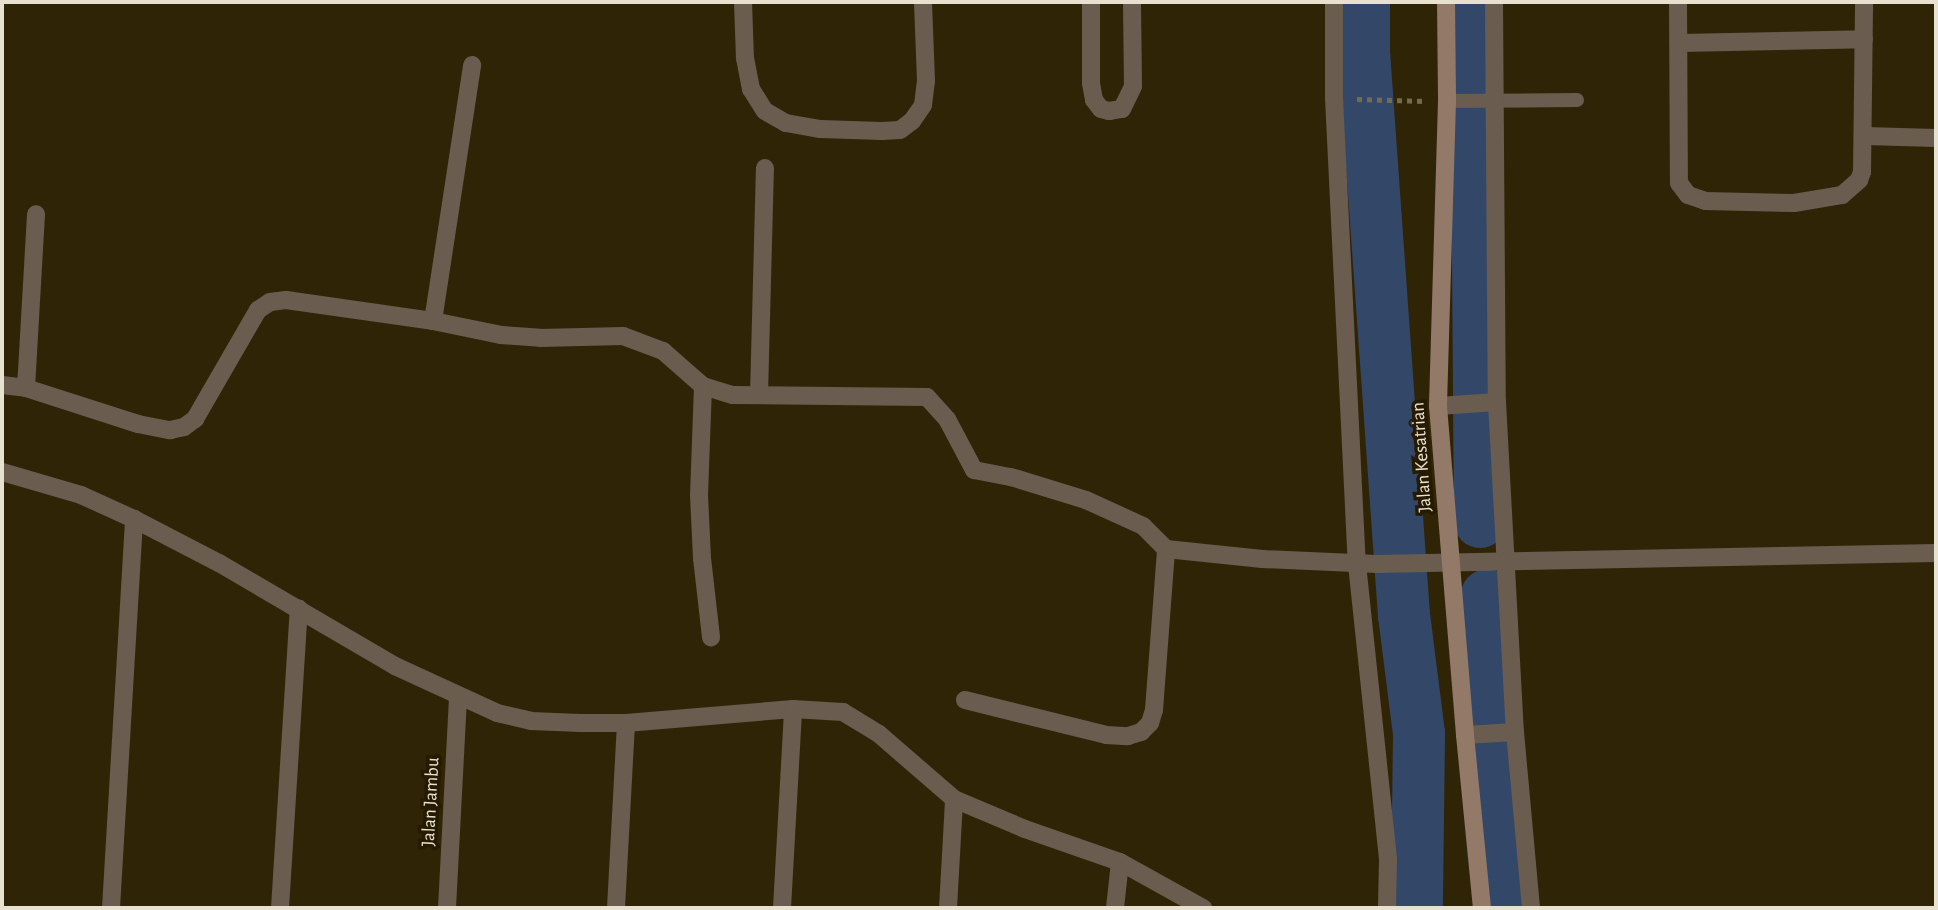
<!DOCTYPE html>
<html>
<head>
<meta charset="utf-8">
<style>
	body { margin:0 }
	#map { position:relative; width:1938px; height:910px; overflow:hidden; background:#302406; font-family:"Alegreya Sans",sans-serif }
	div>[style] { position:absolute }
	.river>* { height:52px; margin:-26px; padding:0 26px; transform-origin:26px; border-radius:26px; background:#334869 }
	.path>* { height:4.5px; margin-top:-2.25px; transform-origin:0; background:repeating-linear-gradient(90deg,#746a51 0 5px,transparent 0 10px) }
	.lane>* { height:14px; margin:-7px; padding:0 7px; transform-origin:7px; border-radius:7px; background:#6b5c50 }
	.street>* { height:18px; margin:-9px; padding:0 9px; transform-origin:9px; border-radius:9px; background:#6b5c50 }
	.secondary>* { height:18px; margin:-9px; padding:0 9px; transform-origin:9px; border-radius:9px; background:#937967 }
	span { translate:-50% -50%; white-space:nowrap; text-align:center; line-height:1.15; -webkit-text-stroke:7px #261a00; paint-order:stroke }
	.street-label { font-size:19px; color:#e8e1d0 }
	.frame { position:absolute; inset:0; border:4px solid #e8e1d0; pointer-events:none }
</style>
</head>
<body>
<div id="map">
	<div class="river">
		<div style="left:1364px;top:2px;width:50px;rotate:90deg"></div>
		<div style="left:1364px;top:52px;width:564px;rotate:85.94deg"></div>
		<div style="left:1404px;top:615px;width:120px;rotate:82.8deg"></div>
		<div style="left:1419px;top:734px;width:174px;rotate:90.7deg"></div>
		<div style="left:1476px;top:2px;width:520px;rotate:89.56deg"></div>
		<div style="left:1487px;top:595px;width:160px;rotate:86.4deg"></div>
		<div style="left:1497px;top:755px;width:154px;rotate:84.8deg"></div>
	</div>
	<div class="path">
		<div style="left:1357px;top:99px;width:68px;rotate:1.7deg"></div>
	</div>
	<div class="lane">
		<div style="left:1447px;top:101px;width:130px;rotate:-0.4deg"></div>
	</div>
	<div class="street">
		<div style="left:743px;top:2px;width:56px;rotate:88deg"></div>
		<div style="left:745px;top:58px;width:32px;rotate:79deg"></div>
		<div style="left:751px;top:89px;width:26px;rotate:58deg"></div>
		<div style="left:765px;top:111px;width:24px;rotate:30deg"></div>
		<div style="left:786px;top:123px;width:35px;rotate:10deg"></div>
		<div style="left:820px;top:129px;width:62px;rotate:1.8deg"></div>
		<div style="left:882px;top:131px;width:18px;rotate:-3deg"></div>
		<div style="left:900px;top:130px;width:15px;rotate:-37deg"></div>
		<div style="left:912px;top:121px;width:19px;rotate:-55deg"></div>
		<div style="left:923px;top:105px;width:24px;rotate:-83deg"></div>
		<div style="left:926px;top:81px;width:79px;rotate:-92.2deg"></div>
		<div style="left:1091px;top:2px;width:81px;rotate:90deg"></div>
		<div style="left:1091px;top:83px;width:17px;rotate:80deg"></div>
		<div style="left:1094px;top:100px;width:11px;rotate:52deg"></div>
		<div style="left:1101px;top:109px;width:8px;rotate:14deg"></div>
		<div style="left:1109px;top:111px;width:13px;rotate:-9deg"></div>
		<div style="left:1122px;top:109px;width:25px;rotate:-64deg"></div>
		<div style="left:1133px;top:86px;width:84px;rotate:-90.7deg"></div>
		<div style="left:1334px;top:2px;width:96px;rotate:90deg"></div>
		<div style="left:1334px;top:98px;width:467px;rotate:87.2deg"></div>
		<div style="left:1357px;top:564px;width:297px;rotate:84deg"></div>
		<div style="left:1388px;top:859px;width:49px;rotate:91.2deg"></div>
		<div style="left:1494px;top:2px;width:400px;rotate:89.6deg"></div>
		<div style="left:1497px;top:402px;width:330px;rotate:86.9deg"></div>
		<div style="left:1515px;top:732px;width:177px;rotate:84.8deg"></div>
		<div style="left:1678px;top:2px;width:181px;rotate:89.7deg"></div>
		<div style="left:1679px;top:183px;width:15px;rotate:53deg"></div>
		<div style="left:1688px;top:195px;width:18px;rotate:19deg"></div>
		<div style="left:1705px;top:201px;width:89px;rotate:1.3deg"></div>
		<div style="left:1794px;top:203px;width:49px;rotate:-9.5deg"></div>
		<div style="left:1842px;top:195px;width:23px;rotate:-41deg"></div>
		<div style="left:1859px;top:180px;width:9px;rotate:-69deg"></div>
		<div style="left:1862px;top:172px;width:170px;rotate:-89.3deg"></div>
		<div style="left:1680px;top:43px;width:184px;rotate:-1.2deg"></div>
		<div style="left:1865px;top:136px;width:71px;rotate:1.6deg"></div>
		<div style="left:433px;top:321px;width:259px;rotate:-81.3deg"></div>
		<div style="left:2px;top:385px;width:24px;rotate:7deg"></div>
		<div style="left:26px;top:388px;width:118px;rotate:17.8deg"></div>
		<div style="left:138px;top:424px;width:33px;rotate:11deg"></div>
		<div style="left:170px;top:430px;width:14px;rotate:-12deg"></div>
		<div style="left:184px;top:427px;width:14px;rotate:-36deg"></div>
		<div style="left:195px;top:419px;width:126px;rotate:-60deg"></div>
		<div style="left:258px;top:310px;width:14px;rotate:-34deg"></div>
		<div style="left:270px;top:302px;width:16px;rotate:-7deg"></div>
		<div style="left:286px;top:300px;width:148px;rotate:8.1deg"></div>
		<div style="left:433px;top:321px;width:69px;rotate:11.6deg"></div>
		<div style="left:501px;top:335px;width:39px;rotate:4deg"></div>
		<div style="left:540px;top:338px;width:83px;rotate:-1.4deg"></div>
		<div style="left:623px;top:336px;width:43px;rotate:20.6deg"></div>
		<div style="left:663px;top:351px;width:53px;rotate:41.2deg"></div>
		<div style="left:703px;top:386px;width:31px;rotate:17deg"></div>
		<div style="left:733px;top:395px;width:194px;rotate:0.6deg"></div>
		<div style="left:927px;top:397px;width:30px;rotate:48deg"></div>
		<div style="left:947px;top:419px;width:58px;rotate:62.1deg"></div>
		<div style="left:974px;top:470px;width:38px;rotate:11deg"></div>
		<div style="left:1011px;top:477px;width:78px;rotate:17deg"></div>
		<div style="left:1086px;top:500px;width:63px;rotate:24.5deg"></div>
		<div style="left:1143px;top:526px;width:33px;rotate:45deg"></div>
		<div style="left:1166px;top:549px;width:97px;rotate:5.9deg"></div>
		<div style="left:1262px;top:559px;width:115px;rotate:2.5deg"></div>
		<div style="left:1377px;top:564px;width:559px;rotate:-1.13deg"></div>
		<div style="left:703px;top:386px;width:109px;rotate:92.1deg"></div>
		<div style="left:699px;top:495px;width:63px;rotate:87.3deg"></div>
		<div style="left:702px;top:558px;width:80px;rotate:83.5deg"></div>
		<div style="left:26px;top:388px;width:174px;rotate:-86.7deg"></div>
		<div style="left:759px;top:395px;width:227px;rotate:-88.5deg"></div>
		<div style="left:1438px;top:406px;width:59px;rotate:-3.9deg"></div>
		<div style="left:2px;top:472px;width:82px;rotate:16.2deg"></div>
		<div style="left:81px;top:495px;width:58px;rotate:24.4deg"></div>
		<div style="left:134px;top:519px;width:96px;rotate:27.4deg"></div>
		<div style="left:219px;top:563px;width:204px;rotate:30.3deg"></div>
		<div style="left:395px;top:666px;width:112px;rotate:24.7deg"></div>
		<div style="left:497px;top:713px;width:35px;rotate:13deg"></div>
		<div style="left:531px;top:721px;width:49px;rotate:2.3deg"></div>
		<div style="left:580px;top:723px;width:46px"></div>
		<div style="left:626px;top:723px;width:168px;rotate:-4.8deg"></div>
		<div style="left:793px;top:709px;width:50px;rotate:3.4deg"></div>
		<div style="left:843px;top:712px;width:42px;rotate:31.4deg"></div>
		<div style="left:879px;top:734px;width:99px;rotate:40.9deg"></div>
		<div style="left:954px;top:799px;width:77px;rotate:22.9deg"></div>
		<div style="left:1025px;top:829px;width:101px;rotate:19.2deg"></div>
		<div style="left:1120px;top:862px;width:95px;rotate:29deg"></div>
		<div style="left:965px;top:700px;width:145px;rotate:13.9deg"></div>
		<div style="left:1106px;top:735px;width:22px;rotate:3deg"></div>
		<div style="left:1128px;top:736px;width:14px;rotate:-17deg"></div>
		<div style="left:1141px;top:732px;width:13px;rotate:-45deg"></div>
		<div style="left:1150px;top:723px;width:14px;rotate:-73deg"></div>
		<div style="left:1154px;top:710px;width:161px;rotate:-85.7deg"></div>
		<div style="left:1465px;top:735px;width:50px;rotate:-3.4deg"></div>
		<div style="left:111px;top:908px;width:390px;rotate:-86.6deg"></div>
		<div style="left:280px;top:908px;width:300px;rotate:-86.4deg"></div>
		<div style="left:447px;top:908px;width:211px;rotate:-87deg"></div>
		<div style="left:616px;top:908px;width:185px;rotate:-86.9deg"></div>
		<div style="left:782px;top:908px;width:199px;rotate:-86.8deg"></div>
		<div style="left:948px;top:908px;width:109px;rotate:-86.8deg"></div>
		<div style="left:1115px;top:908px;width:46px;rotate:-83.8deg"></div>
	</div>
	<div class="secondary">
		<div style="left:1446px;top:2px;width:99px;rotate:89.4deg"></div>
		<div style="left:1447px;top:101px;width:305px;rotate:91.7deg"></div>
		<div style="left:1438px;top:406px;width:330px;rotate:85.3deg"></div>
		<div style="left:1465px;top:735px;width:174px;rotate:84.4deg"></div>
	</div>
	<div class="street-label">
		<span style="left:1422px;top:457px;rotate:-94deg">Jalan Kesatrian</span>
		<span style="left:431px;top:802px;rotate:-87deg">Jalan Jambu</span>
	</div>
	<div class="frame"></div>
</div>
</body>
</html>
